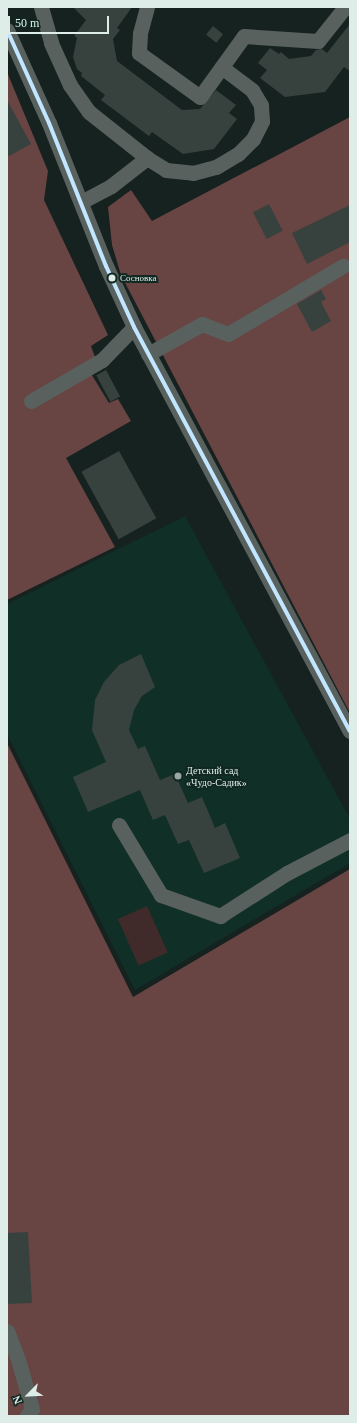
<!DOCTYPE html>
<html>
<head>
<meta charset="utf-8">
<style>
	body { margin:0 }
	#map { position:relative; width:357px; height:1423px; overflow:hidden; background:#16221f; font-family:"Times New Roman",serif }
	div>[style] { position:absolute }
	.built>* { inset:0; background:#102f26 }
	.green>* { inset:0; background:#412a2a; transform-origin:0 0 }
	.forest>* { inset:0; background:#684443 }
	.building>* { inset:0; background:#37423f; transform-origin:0 0 }
	.minor>* { height:15px; margin:-7.5px; padding:0 7.5px; transform-origin:7.5px; border-radius:7.5px; background:#59615e }
	.bus-1>* { height:4px; margin:-2px; padding:0 2px; transform-origin:2px; border-radius:2px; background:#c2e6ff }
	.dots>* { width:11px; height:11px; translate:-50% -50%; box-sizing:border-box; border:2px solid #102821; border-radius:50% }
	span { translate:-50% -50%; white-space:nowrap; text-align:center; line-height:1.15; -webkit-text-stroke:4px #102821; paint-order:stroke }
	.bus-label { font-size:9px; color:#dfede8 }
	.left { translate:0 -50%; text-align:left }
	.poi-label { font-size:10px; color:#dfede8 }
	.frame { position:absolute; inset:0; border:8px solid #dfede8; pointer-events:none }
	.north { position:absolute; left:8px; top:1375px; width:40px; height:40px; -webkit-text-stroke:3px #102821; paint-order:stroke; rotate:246deg; font-size:11px; font-weight:700; line-height:16px; text-align:center; color:#dfede8 }
	.north::after { content:''; display:block; margin:auto; width:14px; height:18px; background:#dfede8; clip-path:polygon(50% 0,100% 100%,50% 72%,0 100%) }
	.scale { position:absolute; left:8px; top:16px; width:101px; height:18px; box-sizing:border-box; border:2px solid #dfede8; border-top:0; padding-left:5px; font-size:12px; line-height:14px; white-space:nowrap; color:#dfede8; -webkit-text-stroke:3px #102821; paint-order:stroke }
</style>
</head>
<body>
<div id="map">
	<div class="built">
		<div style="clip-path:polygon(185px 516px,350px 819px,350px 863px,135px 990px,7px 734px,7px 604px)"></div>
	</div>
	<div class="green">
		<div style="left:147px;top:906px;width:51px;height:32px;rotate:66deg"></div>
	</div>
	<div class="forest">
		<div style="clip-path:polygon(7px 72px,48px 171px,44px 200px,108px 335px,91px 346px,96px 360px,90px 372px,109px 403px,118px 399px,131px 421px,66px 458px,115px 547px,7px 600px)"></div>
		<div style="clip-path:polygon(350px 117px,350px 713px,121px 275px,112px 245px,108px 207px,131px 190px,152px 221px)"></div>
		<div style="clip-path:polygon(7px 743px,133px 997px,350px 869px,350px 1416px,7px 1416px)"></div>
	</div>
	<div class="building">
		<div style="clip-path:polygon(73px 7px,132px 7px,117px 28px,120px 30px,113px 39px,117px 61px,182px 110px,200px 109px,216px 90px,236px 105px,229px 113px,237px 119px,214px 149px,183px 154px,152px 132px,149px 136px,101px 100px,105px 95px,81px 76px,82px 73px,77px 69px,73px 57px,77px 38px,74px 36px,86px 20px)"></div>
		<div style="clip-path:polygon(350px 24px,350px 71px,344px 67px,325px 92px,285px 97px,260px 78px,267px 70px,258px 63px,270px 48px,279px 54px,281px 52px,289px 59px,311px 56px,316px 50px,322px 49px,327px 53px)"></div>
		<div style="left:213px;top:26px;width:13px;height:11px;rotate:39deg"></div>
		<div style="clip-path:polygon(7px 100px,31px 144px,7px 157px)"></div>
		<div style="left:269px;top:204px;width:30px;height:18px;rotate:63deg"></div>
		<div style="clip-path:polygon(350px 205px,350px 242px,307px 264px,292px 233px)"></div>
		<div style="clip-path:polygon(321px 290px,326px 299px,321px 302px,331px 321px,312px 332px,297px 304px)"></div>
		<div style="left:106px;top:370px;width:30px;height:11px;rotate:62deg"></div>
		<div style="left:119px;top:451px;width:77px;height:43px;rotate:61deg"></div>
		<div style="clip-path:polygon(141px 654px,155px 687px,142px 696px,134px 710px,129px 730px,138px 749px,145px 746px,160px 780px,175px 774px,188px 803px,202px 797px,215px 828px,225px 823px,240px 858px,204px 873px,189px 840px,178px 844px,165px 815px,153px 820px,140px 790px,88px 812px,73px 777px,106px 762px,92px 730px,95px 700px,104px 682px,119px 665px)"></div>
		<div style="clip-path:polygon(28px 1232px,32px 1303px,7px 1304px,7px 1233px)"></div>
	</div>
	<div class="minor">
		<div style="left:41px;top:7px;width:37px;rotate:74deg"></div>
		<div style="left:51px;top:43px;width:46px;rotate:65.7deg"></div>
		<div style="left:70px;top:85px;width:33px;rotate:55deg"></div>
		<div style="left:89px;top:112px;width:74px;rotate:38.4deg"></div>
		<div style="left:147px;top:158px;width:22px;rotate:32deg"></div>
		<div style="left:166px;top:170px;width:27px;rotate:6deg"></div>
		<div style="left:193px;top:173px;width:24px;rotate:-15deg"></div>
		<div style="left:216px;top:167px;width:26px;rotate:-31deg"></div>
		<div style="left:238px;top:154px;width:21px;rotate:-45deg"></div>
		<div style="left:253px;top:139px;width:20px;rotate:-63deg"></div>
		<div style="left:262px;top:121px;width:16px;rotate:-94deg"></div>
		<div style="left:261px;top:105px;width:17px;rotate:-121deg"></div>
		<div style="left:252px;top:90px;width:38px;rotate:-143deg"></div>
		<div style="left:147px;top:7px;width:27px;rotate:105deg"></div>
		<div style="left:140px;top:33px;width:20px;rotate:93deg"></div>
		<div style="left:139px;top:53px;width:75px;rotate:35.8deg"></div>
		<div style="left:200px;top:97px;width:75px;rotate:-54.2deg"></div>
		<div style="left:244px;top:36px;width:74px;rotate:3.9deg"></div>
		<div style="left:318px;top:41px;width:43px;rotate:-51.5deg"></div>
		<div style="left:7px;top:30px;width:102px;rotate:65.7deg"></div>
		<div style="left:49px;top:123px;width:154px;rotate:68.3deg"></div>
		<div style="left:106px;top:266px;width:67px;rotate:65.3deg"></div>
		<div style="left:134px;top:327px;width:458px;rotate:61.9deg"></div>
		<div style="left:81px;top:202px;width:34px;rotate:-28deg"></div>
		<div style="left:111px;top:186px;width:46px;rotate:-37.9deg"></div>
		<div style="left:148px;top:354px;width:62px;rotate:-29.1deg"></div>
		<div style="left:202px;top:324px;width:28px;rotate:21deg"></div>
		<div style="left:228px;top:334px;width:134px;rotate:-30.6deg"></div>
		<div style="left:31px;top:401px;width:82px;rotate:-30deg"></div>
		<div style="left:102px;top:360px;width:46px;rotate:-45.9deg"></div>
		<div style="left:119px;top:825px;width:82px;rotate:59deg"></div>
		<div style="left:161px;top:895px;width:63px;rotate:19.6deg"></div>
		<div style="left:220px;top:916px;width:80px;rotate:-32.7deg"></div>
		<div style="left:287px;top:873px;width:71px;rotate:-27.6deg"></div>
		<div style="left:7px;top:1331px;width:30px;rotate:69deg"></div>
		<div style="left:18px;top:1359px;width:52px;rotate:74.4deg"></div>
		<div style="left:32px;top:1409px;width:9px;rotate:126deg"></div>
	</div>
	<div class="bus-1">
		<div style="left:7px;top:30px;width:102px;rotate:65.7deg"></div>
		<div style="left:49px;top:123px;width:154px;rotate:68.3deg"></div>
		<div style="left:106px;top:266px;width:67px;rotate:65.3deg"></div>
		<div style="left:134px;top:327px;width:458px;rotate:61.9deg"></div>
	</div>
	<div class="dots">
		<div style="left:112px;top:278px;background:#dfede8"></div>
		<div style="left:178px;top:776px;background:#99a6a2"></div>
	</div>
	<div class="bus-label">
		<span class="left" style="left:120px;top:278px">Сосновка</span>
	</div>
	<div class="poi-label">
		<span class="left" style="left:186px;top:776px">Детский сад<br>«Чудо-Садик»</span>
	</div>
	<div class="frame"></div>
	<div class="north">N</div>
	<div class="scale">50 m</div>
</div>
</body>
</html>
